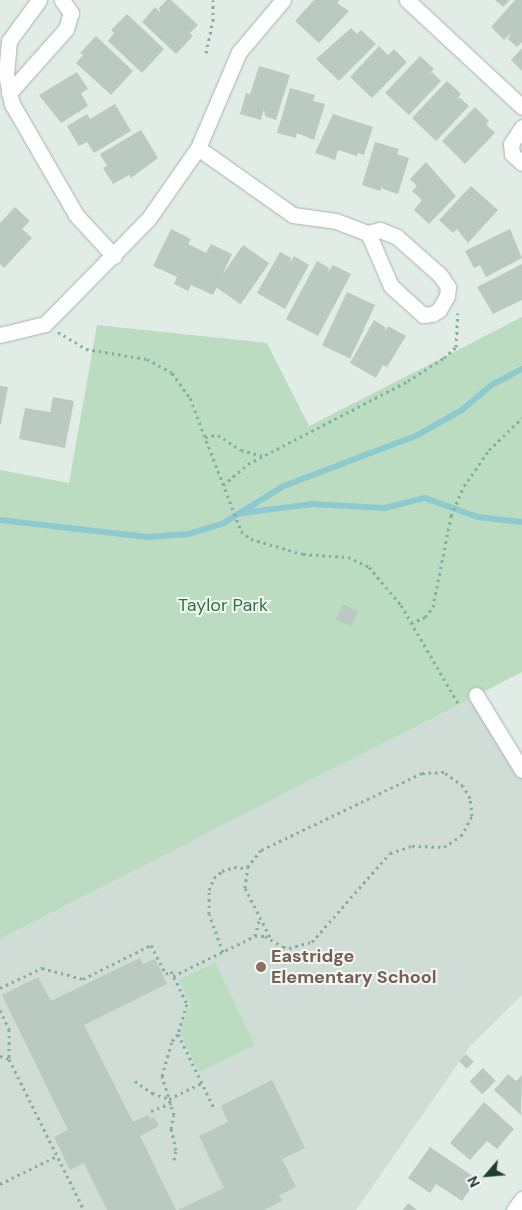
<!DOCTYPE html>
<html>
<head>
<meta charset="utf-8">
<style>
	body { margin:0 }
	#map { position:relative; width:522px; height:1210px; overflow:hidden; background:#e2ece7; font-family:"DM Sans",sans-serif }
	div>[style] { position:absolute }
	.built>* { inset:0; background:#d0dcd6 }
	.green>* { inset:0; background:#bcdcc2 }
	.stream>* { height:5.5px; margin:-2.75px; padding:0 2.75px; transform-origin:2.75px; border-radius:2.75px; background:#8ccacf }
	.building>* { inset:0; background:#bac9c2; transform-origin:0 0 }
	.path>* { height:3px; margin-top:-1.5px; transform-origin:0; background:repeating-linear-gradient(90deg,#84ae9e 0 2.5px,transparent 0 6.5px) }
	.roads { filter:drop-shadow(0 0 1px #a5b4ad) drop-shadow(0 0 1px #a5b4ad) }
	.street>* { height:15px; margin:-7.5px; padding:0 7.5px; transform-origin:7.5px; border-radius:7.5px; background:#fff }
	.secondary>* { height:15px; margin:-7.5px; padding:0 7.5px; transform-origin:7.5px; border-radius:7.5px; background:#fff }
	.dots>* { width:14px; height:14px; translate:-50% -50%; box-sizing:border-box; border:2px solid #f3f8f5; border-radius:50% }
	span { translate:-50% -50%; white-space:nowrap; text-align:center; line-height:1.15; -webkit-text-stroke:4px #f3f8f5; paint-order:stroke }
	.park-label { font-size:18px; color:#2e7243 }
	.education-label { font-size:18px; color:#785e54; font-weight:700 }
	.left { translate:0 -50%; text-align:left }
	.north { position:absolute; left:462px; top:1150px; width:50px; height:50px; -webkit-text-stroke:4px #f3f8f5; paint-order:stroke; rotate:243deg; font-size:14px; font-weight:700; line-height:20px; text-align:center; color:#233c33 }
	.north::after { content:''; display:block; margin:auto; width:18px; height:22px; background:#233c33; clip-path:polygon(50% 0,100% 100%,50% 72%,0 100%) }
</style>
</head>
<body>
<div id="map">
	<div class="built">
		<div style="clip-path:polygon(476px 695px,522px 770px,522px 995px,471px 1045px,356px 1210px,0 1210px,0 939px)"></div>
	</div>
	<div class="green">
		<div style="clip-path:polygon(522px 317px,522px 672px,0 939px,0 470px,69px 483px,97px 325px,267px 343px,309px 426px)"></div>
		<div style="clip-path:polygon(215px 963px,255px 1045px,199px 1072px,180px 1033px,187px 1009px,191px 1007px,179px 980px)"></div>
	</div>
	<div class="stream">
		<div style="left:242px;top:513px;width:71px;rotate:-7.3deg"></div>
		<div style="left:312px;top:504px;width:73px;rotate:3.1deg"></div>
		<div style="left:385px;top:508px;width:41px;rotate:-14deg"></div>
		<div style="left:425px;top:498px;width:56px;rotate:19.7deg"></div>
		<div style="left:478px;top:517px;width:44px;rotate:6.5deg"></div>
		<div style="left:0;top:520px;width:148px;rotate:6.6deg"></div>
		<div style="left:147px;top:537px;width:42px;rotate:-4.1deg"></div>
		<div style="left:189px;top:534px;width:34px;rotate:-17deg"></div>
		<div style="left:222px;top:524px;width:73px;rotate:-31.5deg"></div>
		<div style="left:284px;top:486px;width:143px;rotate:-20.8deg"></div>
		<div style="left:418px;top:435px;width:51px;rotate:-29.6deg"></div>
		<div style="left:462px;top:410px;width:39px;rotate:-40deg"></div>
		<div style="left:492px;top:385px;width:34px;rotate:-28deg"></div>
	</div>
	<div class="building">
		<div style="clip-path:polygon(167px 0,171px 0,198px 25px,190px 33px,193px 36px,176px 54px,142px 22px,155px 7px,160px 12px,159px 8px)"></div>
		<div style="clip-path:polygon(314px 0,340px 0,337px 3px,349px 11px,319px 43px,295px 21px)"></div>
		<div style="clip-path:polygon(495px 0,510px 0,503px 7px)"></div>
		<div style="clip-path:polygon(515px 0,522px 0,522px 42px,517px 47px,508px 39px,511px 33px,504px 40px,491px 27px)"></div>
		<div style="clip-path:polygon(127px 14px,164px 49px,142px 73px,108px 41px,114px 33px,111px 30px)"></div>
		<div style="clip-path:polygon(351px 28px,357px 34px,361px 30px,376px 44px,339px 81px,316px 59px)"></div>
		<div style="clip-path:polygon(96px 36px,133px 71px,111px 95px,76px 63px,83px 55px,80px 53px)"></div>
		<div style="clip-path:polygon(379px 46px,388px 55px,394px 49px,407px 62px,372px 98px,350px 77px)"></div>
		<div style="clip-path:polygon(522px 48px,522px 71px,511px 60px)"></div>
		<div style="clip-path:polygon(420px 56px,434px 69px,427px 76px,432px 72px,441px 81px,409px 115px,385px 93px)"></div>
		<div style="clip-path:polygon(259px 66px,290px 75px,276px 120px,265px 116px,264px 109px,261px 120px,240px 114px,246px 93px,250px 94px)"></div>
		<div style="clip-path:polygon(77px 72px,88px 89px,81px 93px,88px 106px,61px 123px,39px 95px)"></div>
		<div style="clip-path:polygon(447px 81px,461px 94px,457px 99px,460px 98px,469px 106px,436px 141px,412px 118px)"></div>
		<div style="clip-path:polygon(290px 88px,315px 95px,313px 101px,325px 104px,314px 140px,297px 133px,296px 138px,277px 133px)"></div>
		<div style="clip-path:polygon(115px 104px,131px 131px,94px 153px,87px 142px,79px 146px,67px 126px,87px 114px,90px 119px)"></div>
		<div style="clip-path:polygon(475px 107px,489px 121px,486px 124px,495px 133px,465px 164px,442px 141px)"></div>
		<div style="clip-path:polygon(333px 114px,373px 127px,364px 155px,358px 153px,357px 156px,338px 150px,335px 160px,315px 153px)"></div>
		<div style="clip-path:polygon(141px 130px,158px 158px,131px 178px,129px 175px,113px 184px,103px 168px,107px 166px,100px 154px)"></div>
		<div style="clip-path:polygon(375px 142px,399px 149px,397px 154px,409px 158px,398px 194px,383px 189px,382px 186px,380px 191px,362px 185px)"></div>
		<div style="clip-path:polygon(426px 162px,456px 196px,429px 224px,414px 210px,422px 200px,412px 191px,417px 186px,410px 179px)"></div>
		<div style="clip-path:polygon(471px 186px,498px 210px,468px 243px,457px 229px,453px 233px,439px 220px)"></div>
		<div style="clip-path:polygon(15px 207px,30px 221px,22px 229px,32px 238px,4px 268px,0 264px,0 223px)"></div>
		<div style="clip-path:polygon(171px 229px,191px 239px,188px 244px,206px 253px,211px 244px,232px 254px,213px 295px,191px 285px,188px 291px,174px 284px,177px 277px,153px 266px)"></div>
		<div style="clip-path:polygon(510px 229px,522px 258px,486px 277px,480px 265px,474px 268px,465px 251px)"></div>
		<div style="left:243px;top:245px;width:32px;height:50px;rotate:35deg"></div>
		<div style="clip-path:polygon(280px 252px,291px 258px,290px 263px,294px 256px,309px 265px,285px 309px,257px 293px)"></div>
		<div style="clip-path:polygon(317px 261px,329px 268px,328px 272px,333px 265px,351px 274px,318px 336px,286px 319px)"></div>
		<div style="clip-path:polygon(522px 264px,522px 300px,493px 314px,477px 287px)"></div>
		<div style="left:347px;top:292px;width:31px;height:59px;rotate:25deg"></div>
		<div style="clip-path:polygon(374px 320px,385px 327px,385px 331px,388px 326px,406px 336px,387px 367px,383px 365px,376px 378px,350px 363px)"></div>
		<div style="clip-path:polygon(0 386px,8px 387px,1px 424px,0 424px)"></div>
		<div style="clip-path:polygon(53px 397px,74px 401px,65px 448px,19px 439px,25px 408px,50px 412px)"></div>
		<div style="left:343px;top:604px;width:17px;height:17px;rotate:25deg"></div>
		<div style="clip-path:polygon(140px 958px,143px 964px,155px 959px,167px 984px,84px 1025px,133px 1122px,148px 1115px,150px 1119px,154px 1117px,159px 1126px,140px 1136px,176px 1210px,107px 1210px,84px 1163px,70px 1170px,54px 1137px,68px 1130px,2px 995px,38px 977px,51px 1001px)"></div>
		<div style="left:466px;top:1054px;width:11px;height:10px;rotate:45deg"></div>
		<div style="left:483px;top:1068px;width:18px;height:19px;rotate:45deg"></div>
		<div style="clip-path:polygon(508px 1074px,516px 1081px,522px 1075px,521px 1115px,494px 1090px)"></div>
		<div style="clip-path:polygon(272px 1080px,305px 1148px,282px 1159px,296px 1187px,279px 1195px,282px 1201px,264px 1210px,178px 1210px,224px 1188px,199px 1136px,228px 1122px,221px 1106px)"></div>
		<div style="clip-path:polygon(484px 1102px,514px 1129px,497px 1149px,487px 1141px,470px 1160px,450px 1143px)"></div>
		<div style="clip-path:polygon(430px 1147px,477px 1179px,462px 1201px,436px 1184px,430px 1193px,408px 1178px)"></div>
		<div style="clip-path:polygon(408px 1203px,417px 1210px,403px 1210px)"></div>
	</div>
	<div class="path">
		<div style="left:206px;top:53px;width:33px;rotate:-78deg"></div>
		<div style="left:213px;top:21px;width:21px;rotate:-90deg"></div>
		<div style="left:58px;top:332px;width:33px;rotate:31deg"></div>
		<div style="left:86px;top:349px;width:62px;rotate:9.3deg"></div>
		<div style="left:147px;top:359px;width:29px;rotate:29deg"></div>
		<div style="left:172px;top:373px;width:31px;rotate:54deg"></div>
		<div style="left:190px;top:398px;width:142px;rotate:69deg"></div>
		<div style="left:241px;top:531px;width:13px;rotate:39deg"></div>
		<div style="left:251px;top:539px;width:54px;rotate:16.1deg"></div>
		<div style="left:303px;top:554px;width:45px;rotate:3.8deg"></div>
		<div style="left:348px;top:557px;width:23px;rotate:25deg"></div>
		<div style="left:369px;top:567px;width:50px;rotate:49.9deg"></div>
		<div style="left:401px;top:605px;width:116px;rotate:59.9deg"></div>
		<div style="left:205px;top:437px;width:13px;rotate:-9deg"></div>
		<div style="left:218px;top:435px;width:27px;rotate:33deg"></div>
		<div style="left:241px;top:450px;width:23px;rotate:15deg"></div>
		<div style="left:223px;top:485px;width:33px;rotate:-40deg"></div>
		<div style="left:248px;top:464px;width:180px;rotate:-27.4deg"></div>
		<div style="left:408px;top:381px;width:43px;rotate:-32.6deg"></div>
		<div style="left:444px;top:358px;width:16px;rotate:-43deg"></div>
		<div style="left:456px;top:347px;width:34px;rotate:-87deg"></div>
		<div style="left:411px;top:623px;width:15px;rotate:-23deg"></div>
		<div style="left:425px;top:617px;width:13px;rotate:-51deg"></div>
		<div style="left:433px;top:607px;width:93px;rotate:-78.8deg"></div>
		<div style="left:451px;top:516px;width:33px;rotate:-67deg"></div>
		<div style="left:464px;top:486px;width:44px;rotate:-55.2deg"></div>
		<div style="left:489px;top:450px;width:46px;rotate:-44.1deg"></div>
		<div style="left:255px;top:936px;width:16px;rotate:-75deg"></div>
		<div style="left:223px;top:952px;width:40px;rotate:-110.2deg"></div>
		<div style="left:209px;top:914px;width:24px;rotate:-90deg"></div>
		<div style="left:209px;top:890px;width:13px;rotate:-67deg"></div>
		<div style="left:214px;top:878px;width:11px;rotate:-41deg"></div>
		<div style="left:222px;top:871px;width:13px;rotate:-18deg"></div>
		<div style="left:234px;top:867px;width:13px;rotate:4deg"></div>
		<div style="left:173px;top:976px;width:91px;rotate:-26deg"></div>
		<div style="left:255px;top:936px;width:10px"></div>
		<div style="left:265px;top:936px;width:21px;rotate:31deg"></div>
		<div style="left:283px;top:947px;width:6px;rotate:9deg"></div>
		<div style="left:289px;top:948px;width:24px;rotate:-15deg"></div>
		<div style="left:312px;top:942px;width:118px;rotate:-48.8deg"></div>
		<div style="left:390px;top:853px;width:23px;rotate:-18deg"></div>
		<div style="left:412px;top:846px;width:32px;rotate:2deg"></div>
		<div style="left:444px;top:847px;width:20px;rotate:-33deg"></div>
		<div style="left:461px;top:836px;width:23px;rotate:-61deg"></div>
		<div style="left:472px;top:816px;width:18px;rotate:-96deg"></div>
		<div style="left:470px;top:798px;width:14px;rotate:-120deg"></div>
		<div style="left:463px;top:786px;width:24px;rotate:-144deg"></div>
		<div style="left:444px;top:772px;width:22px;rotate:177deg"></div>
		<div style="left:422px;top:773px;width:178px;rotate:154.4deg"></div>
		<div style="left:261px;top:850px;width:21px;rotate:129deg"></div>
		<div style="left:248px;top:866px;width:22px;rotate:98deg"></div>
		<div style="left:245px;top:888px;width:57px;rotate:63deg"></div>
		<div style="left:0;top:988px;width:47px;rotate:-25.5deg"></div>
		<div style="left:42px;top:968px;width:42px;rotate:15deg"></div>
		<div style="left:83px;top:979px;width:76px;rotate:-26.6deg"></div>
		<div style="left:151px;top:945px;width:33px;rotate:63deg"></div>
		<div style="left:166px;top:974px;width:6px;rotate:-31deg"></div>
		<div style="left:171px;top:971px;width:37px;rotate:64deg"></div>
		<div style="left:187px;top:1004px;width:31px;rotate:107deg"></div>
		<div style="left:178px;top:1034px;width:82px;rotate:64.1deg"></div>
		<div style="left:0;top:1010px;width:21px;rotate:65deg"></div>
		<div style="left:9px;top:1029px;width:30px;rotate:90deg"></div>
		<div style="left:0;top:1056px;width:9px;rotate:18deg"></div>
		<div style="left:9px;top:1059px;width:169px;rotate:63.6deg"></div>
		<div style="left:135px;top:1081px;width:21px;rotate:35deg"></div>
		<div style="left:152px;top:1093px;width:18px;rotate:19deg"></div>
		<div style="left:169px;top:1099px;width:37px;rotate:-26deg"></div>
		<div style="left:151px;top:1111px;width:22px;rotate:-22deg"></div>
		<div style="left:174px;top:1160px;width:10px;rotate:-79deg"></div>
		<div style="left:176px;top:1150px;width:22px;rotate:-103deg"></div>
		<div style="left:171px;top:1129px;width:14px;rotate:-78deg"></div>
		<div style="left:174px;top:1115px;width:41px;rotate:-107.1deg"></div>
		<div style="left:162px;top:1076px;width:36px;rotate:-74deg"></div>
		<div style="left:172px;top:1041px;width:9px;rotate:-49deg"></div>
		<div style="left:0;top:1184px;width:64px;rotate:-26.2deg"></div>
	</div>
	<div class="roads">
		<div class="street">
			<div style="left:39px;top:0;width:51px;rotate:126.2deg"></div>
			<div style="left:9px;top:41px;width:33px;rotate:95deg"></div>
			<div style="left:6px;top:74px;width:31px;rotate:79deg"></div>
			<div style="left:12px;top:104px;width:128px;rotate:60deg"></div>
			<div style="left:76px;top:215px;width:56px;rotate:47.2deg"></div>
			<div style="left:407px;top:0;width:157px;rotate:42.9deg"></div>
			<div style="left:9px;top:93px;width:86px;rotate:-48.3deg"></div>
			<div style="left:66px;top:29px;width:17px;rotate:-73deg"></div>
			<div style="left:71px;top:13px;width:16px;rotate:-125deg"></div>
			<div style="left:522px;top:127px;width:20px;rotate:123deg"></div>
			<div style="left:511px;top:144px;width:10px;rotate:84deg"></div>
			<div style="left:512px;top:154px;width:13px;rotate:42deg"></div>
			<div style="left:198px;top:148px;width:116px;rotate:35.2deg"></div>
			<div style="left:293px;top:215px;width:43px;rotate:7.9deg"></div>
			<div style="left:336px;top:221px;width:34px;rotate:21deg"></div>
			<div style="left:368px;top:233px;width:12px;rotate:-14deg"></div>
			<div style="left:380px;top:230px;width:18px;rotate:22deg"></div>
			<div style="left:397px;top:237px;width:57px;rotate:41.5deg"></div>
			<div style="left:440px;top:275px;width:14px;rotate:56deg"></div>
			<div style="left:448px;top:287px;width:9px;rotate:96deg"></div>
			<div style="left:447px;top:296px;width:16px;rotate:120deg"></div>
			<div style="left:439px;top:310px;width:8px;rotate:150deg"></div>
			<div style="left:432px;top:314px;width:9px;rotate:174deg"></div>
			<div style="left:423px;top:315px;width:43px;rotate:-137.8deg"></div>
			<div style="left:391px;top:286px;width:58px;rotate:-113.5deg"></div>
			<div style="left:0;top:335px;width:46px;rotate:-13.7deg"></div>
			<div style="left:45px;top:324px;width:148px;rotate:-45.5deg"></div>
			<div style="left:149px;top:218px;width:85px;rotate:-55deg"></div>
			<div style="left:198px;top:148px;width:104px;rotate:-66.9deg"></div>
			<div style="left:239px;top:52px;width:68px;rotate:-49.8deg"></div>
			<div style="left:514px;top:1210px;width:14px;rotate:-54deg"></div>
		</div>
		<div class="secondary">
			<div style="left:476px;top:695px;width:88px;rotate:58.5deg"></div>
		</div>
	</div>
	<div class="dots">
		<div style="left:261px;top:967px;background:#8d6e63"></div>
	</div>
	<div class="park-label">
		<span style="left:223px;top:605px">Taylor Park</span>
	</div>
	<div class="education-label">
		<span class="left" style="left:271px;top:967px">Eastridge<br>Elementary School</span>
	</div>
	<div class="north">N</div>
</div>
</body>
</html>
